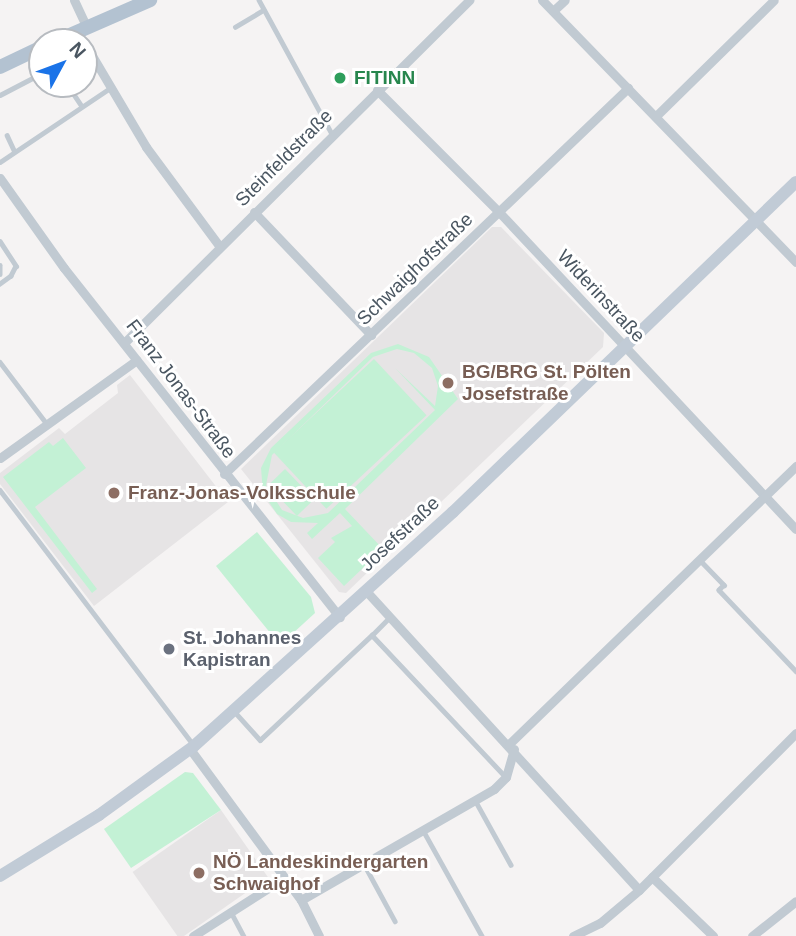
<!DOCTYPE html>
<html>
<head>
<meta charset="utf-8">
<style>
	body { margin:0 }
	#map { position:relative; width:796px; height:936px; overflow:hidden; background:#f5f3f3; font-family:Helvetica,sans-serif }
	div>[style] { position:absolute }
	.education>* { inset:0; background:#e6e4e5; transform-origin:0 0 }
	.green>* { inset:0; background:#c3f1d5; transform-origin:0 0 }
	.lane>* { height:4.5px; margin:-2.25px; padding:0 2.25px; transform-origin:2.25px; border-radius:2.25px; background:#c1cad2 }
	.street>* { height:9px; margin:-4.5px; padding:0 4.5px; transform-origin:4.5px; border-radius:4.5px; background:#c1cad2 }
	.secondary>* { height:12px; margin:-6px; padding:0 6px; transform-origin:6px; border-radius:6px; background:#c1cbd6 }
	.primary>* { height:14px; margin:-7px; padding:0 7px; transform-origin:7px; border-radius:7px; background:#b3c2d1 }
	.dots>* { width:19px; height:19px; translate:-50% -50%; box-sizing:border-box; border:4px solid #fff; border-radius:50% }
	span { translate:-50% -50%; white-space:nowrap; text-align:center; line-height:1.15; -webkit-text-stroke:6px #fff; paint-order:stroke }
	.leisure-label { font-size:19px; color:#27864d; font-weight:700 }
	.left { translate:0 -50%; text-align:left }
	.street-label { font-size:19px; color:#4a5661 }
	.education-label { font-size:19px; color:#785e54; font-weight:700 }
	.worship-label { font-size:19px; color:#5b616d; font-weight:700 }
	.north { position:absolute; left:28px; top:28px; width:70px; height:70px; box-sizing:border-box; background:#fff; border:2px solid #b7bbc0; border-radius:50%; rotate:49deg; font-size:19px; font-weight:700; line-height:28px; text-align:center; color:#4a5661 }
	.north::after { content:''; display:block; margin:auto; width:24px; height:32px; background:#1a73e8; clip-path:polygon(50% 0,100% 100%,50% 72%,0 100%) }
</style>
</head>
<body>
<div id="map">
	<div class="education">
		<div style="clip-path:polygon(492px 227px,501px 227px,604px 333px,603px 347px,346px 593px,339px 592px,241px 469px)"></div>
		<div style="clip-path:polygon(130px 375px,228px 502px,94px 606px,0 484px,0 473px,59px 428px,65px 434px,118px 393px,117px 385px)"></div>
		<div style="left:221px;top:810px;width:82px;height:108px;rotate:55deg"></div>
	</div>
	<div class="green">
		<div style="clip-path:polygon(evenodd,398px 344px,429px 357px,458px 399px,345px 509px,383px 549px,344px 586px,318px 558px,335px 542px,331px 538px,352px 526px,340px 513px,312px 539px,307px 533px,318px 523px,291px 522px,277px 514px,263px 493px,261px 468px,271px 448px,371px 353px,398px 344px,397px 349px,414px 353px,432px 368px,438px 386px,435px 406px,395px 368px,435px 410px,328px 513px,303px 518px,282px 510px,266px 485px,272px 455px,373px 357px,397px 349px)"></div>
		<div style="left:374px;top:359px;width:77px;height:137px;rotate:47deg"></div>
		<div style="clip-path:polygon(63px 438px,86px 468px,35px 507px,97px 589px,92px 593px,3px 477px,49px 442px,53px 446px)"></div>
		<div style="left:285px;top:469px;width:42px;height:24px;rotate:46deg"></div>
		<div style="clip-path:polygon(257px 532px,311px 597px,315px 613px,280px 645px,216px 566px)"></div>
		<div style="clip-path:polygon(185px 772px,193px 773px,221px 810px,131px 868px,104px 829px)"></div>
	</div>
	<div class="lane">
		<div style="left:259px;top:0;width:153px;rotate:61.4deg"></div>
		<div style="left:235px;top:27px;width:33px;rotate:-31deg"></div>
		<div style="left:67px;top:84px;width:25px;rotate:56deg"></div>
		<div style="left:0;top:95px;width:47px;rotate:-27.6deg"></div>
		<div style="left:7px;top:135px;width:17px;rotate:65deg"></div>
		<div style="left:0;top:162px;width:133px;rotate:-33.9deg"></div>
		<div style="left:0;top:241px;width:30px;rotate:57deg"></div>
		<div style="left:16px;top:266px;width:11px;rotate:117deg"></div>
		<div style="left:11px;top:276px;width:14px;rotate:144deg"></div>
		<div style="left:0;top:265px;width:9px;rotate:90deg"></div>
		<div style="left:0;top:362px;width:78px;rotate:52.8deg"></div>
		<div style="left:0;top:490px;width:318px;rotate:52.8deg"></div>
		<div style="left:700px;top:560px;width:35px;rotate:46deg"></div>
		<div style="left:724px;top:585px;width:7px;rotate:135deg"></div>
		<div style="left:719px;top:590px;width:112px;rotate:46.5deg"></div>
		<div style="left:372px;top:635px;width:24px;rotate:-45deg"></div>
		<div style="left:234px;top:711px;width:39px;rotate:48deg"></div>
		<div style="left:260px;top:740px;width:154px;rotate:-43.2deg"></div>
		<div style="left:372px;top:635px;width:194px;rotate:46.7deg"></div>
		<div style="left:475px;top:800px;width:74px;rotate:61deg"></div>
		<div style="left:423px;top:830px;width:121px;rotate:60.9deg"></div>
		<div style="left:364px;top:864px;width:65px;rotate:61.5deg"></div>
		<div style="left:231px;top:912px;width:27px;rotate:62deg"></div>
	</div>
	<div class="street">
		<div style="left:74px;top:0;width:31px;rotate:65deg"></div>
		<div style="left:542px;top:0;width:365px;rotate:45.9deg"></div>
		<div style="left:553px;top:11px;width:16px;rotate:-43deg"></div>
		<div style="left:84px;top:42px;width:122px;rotate:59.4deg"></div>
		<div style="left:146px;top:147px;width:124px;rotate:53.5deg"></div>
		<div style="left:377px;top:90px;width:173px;rotate:45deg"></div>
		<div style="left:499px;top:212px;width:434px;rotate:46.9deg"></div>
		<div style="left:656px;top:116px;width:165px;rotate:-44.5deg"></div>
		<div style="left:0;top:178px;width:110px;rotate:54.6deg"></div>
		<div style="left:64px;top:268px;width:445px;rotate:51.7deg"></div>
		<div style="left:254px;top:212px;width:170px;rotate:46.4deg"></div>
		<div style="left:124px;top:343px;width:487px;rotate:-44.8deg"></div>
		<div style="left:0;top:458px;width:168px;rotate:-35.6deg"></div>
		<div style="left:224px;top:474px;width:559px;rotate:-43.69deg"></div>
		<div style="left:367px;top:592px;width:403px;rotate:47.6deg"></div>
		<div style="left:509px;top:744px;width:400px;rotate:-44.1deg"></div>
		<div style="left:190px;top:749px;width:187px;rotate:53.7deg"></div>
		<div style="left:301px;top:900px;width:40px;rotate:63.4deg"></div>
		<div style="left:652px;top:877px;width:85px;rotate:44deg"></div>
		<div style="left:301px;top:900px;width:223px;rotate:-29.9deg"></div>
		<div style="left:494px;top:789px;width:17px;rotate:-45deg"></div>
		<div style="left:506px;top:777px;width:29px;rotate:-74deg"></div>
		<div style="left:193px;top:936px;width:108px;rotate:-32.5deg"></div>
		<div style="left:573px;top:936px;width:30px;rotate:-26deg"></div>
		<div style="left:600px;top:923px;width:51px;rotate:-40.2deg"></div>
		<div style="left:639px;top:890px;width:222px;rotate:-45deg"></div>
		<div style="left:752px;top:936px;width:56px;rotate:-38.5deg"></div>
	</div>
	<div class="secondary">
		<div style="left:0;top:876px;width:116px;rotate:-31.6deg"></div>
		<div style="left:99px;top:815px;width:117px;rotate:-36deg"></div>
		<div style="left:194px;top:746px;width:349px;rotate:-42.1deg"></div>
		<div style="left:453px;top:512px;width:476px;rotate:-43.9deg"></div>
	</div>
	<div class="primary">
		<div style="left:54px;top:42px;width:105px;rotate:-23.6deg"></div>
		<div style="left:0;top:67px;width:47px;rotate:-25.5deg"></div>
	</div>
	<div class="dots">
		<div style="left:340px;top:78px;background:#2e9e5b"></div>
		<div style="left:448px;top:383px;background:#8d6e63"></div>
		<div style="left:114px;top:493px;background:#8d6e63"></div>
		<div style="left:169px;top:649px;background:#6b7280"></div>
		<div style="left:199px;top:873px;background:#8d6e63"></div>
	</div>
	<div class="leisure-label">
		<span class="left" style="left:354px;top:78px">FITINN</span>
	</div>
	<div class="street-label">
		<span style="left:284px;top:158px;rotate:-45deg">Steinfeldstraße</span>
		<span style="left:415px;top:269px;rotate:-44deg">Schwaighofstraße</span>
		<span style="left:601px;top:296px;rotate:47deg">Widerinstraße</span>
		<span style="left:181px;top:389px;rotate:53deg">Franz Jonas-Straße</span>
		<span style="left:400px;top:534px;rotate:-43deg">Josefstraße</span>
	</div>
	<div class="education-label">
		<span class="left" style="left:462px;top:383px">BG/BRG St. Pölten<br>Josefstraße</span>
		<span class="left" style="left:128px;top:493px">Franz-Jonas-Volksschule</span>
		<span class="left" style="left:213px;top:873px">NÖ Landeskindergarten<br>Schwaighof</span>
	</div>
	<div class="worship-label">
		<span class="left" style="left:183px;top:649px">St. Johannes<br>Kapistran</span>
	</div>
	<div class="north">N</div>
</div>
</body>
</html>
